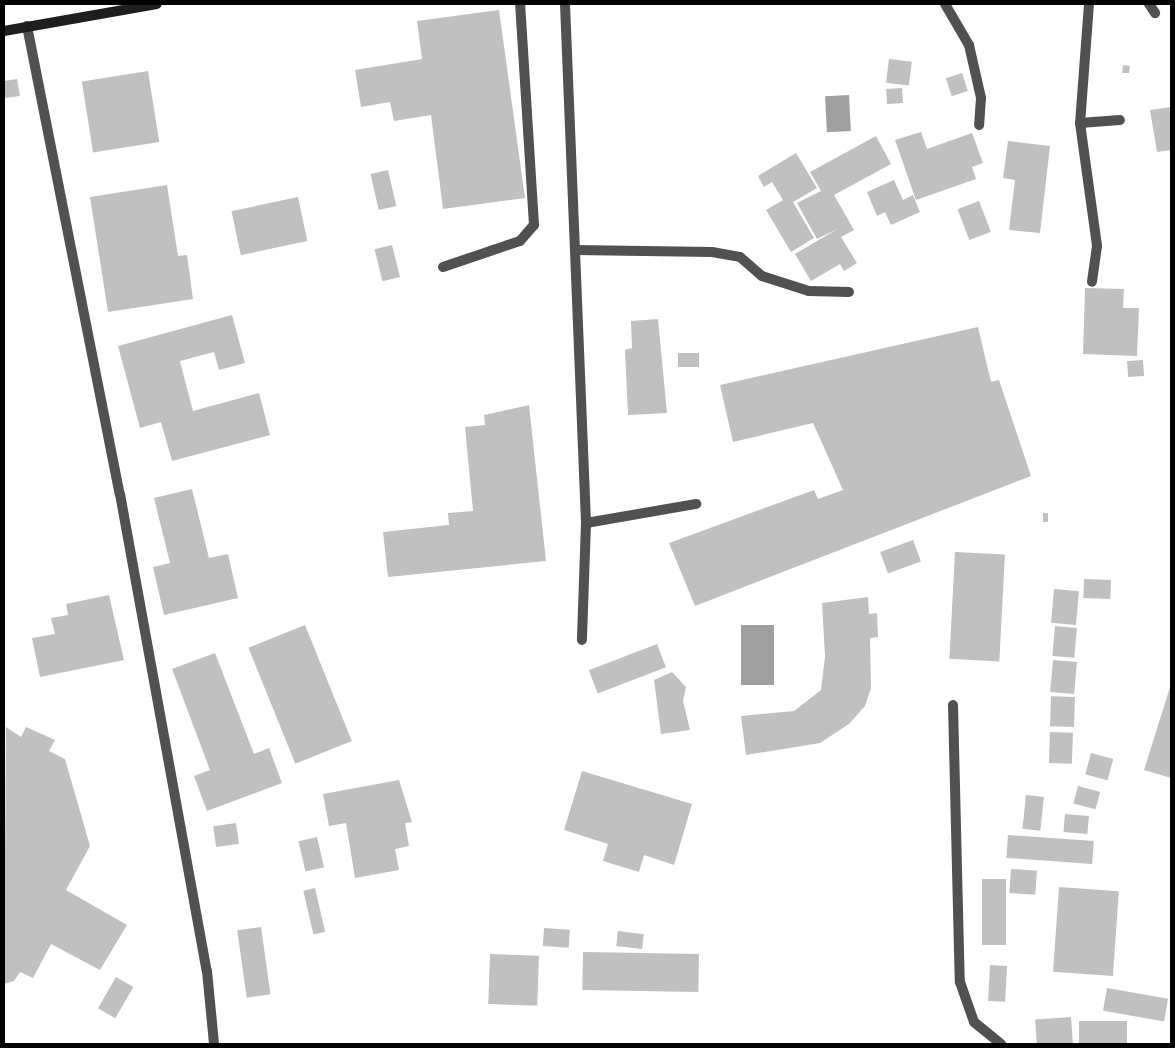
<!DOCTYPE html>
<html>
<head>
<meta charset="utf-8">
<style>
	body { margin:0 }
	#map { position:relative; width:1175px; height:1048px; overflow:hidden; background:#fff; font-family:Lato,sans-serif }
	div>[style] { position:absolute }
	.water>* { inset:0; background:#9f9f9f; transform-origin:0 0 }
	.building>* { inset:0; background:#c0c0c0; transform-origin:0 0 }
	.lane>* { height:10px; margin:-5px; padding:0 5px; transform-origin:5px; border-radius:5px; background:#515151 }
	.street>* { height:10px; margin:-5px; padding:0 5px; transform-origin:5px; border-radius:5px; background:#515151 }
	.secondary>* { height:10px; margin:-5px; padding:0 5px; transform-origin:5px; border-radius:5px; background:#1e1e1e }
	span { translate:-50% -50%; white-space:nowrap; text-align:center; line-height:1.15; -webkit-text-stroke:4.5px #fff; paint-order:stroke }
	.frame { position:absolute; inset:0; border:5px solid #000; pointer-events:none }
</style>
</head>
<body>
<div id="map">
	<div class="water">
		<div style="left:849px;top:95px;width:36px;height:24px;rotate:87deg"></div>
		<div style="left:741px;top:625px;width:33px;height:60px"></div>
	</div>
	<div class="building">
		<div style="clip-path:polygon(499px 10px,525px 198px,443px 209px,431px 115px,394px 121px,390px 102px,361px 107px,355px 70px,422px 59px,417px 21px)"></div>
		<div style="left:889px;top:59px;width:23px;height:24px;rotate:7deg"></div>
		<div style="clip-path:polygon(1123px 65px,1130px 66px,1129px 73px,1122px 73px)"></div>
		<div style="left:148px;top:71px;width:72px;height:67px;rotate:81deg"></div>
		<div style="left:962px;top:73px;width:19px;height:17px;rotate:72deg"></div>
		<div style="clip-path:polygon(17px 79px,20px 96px,5px 98px,4px 81px)"></div>
		<div style="left:902px;top:88px;width:15px;height:16px;rotate:86deg"></div>
		<div style="clip-path:polygon(1171px 107px,1171px 150px,1157px 152px,1150px 110px)"></div>
		<div style="clip-path:polygon(921px 132px,927px 149px,972px 133px,983px 163px,972px 167px,976px 179px,916px 200px,895px 140px)"></div>
		<div style="clip-path:polygon(876px 136px,891px 164px,834px 195px,854px 230px,841px 237px,857px 263px,844px 271px,840px 264px,811px 281px,795px 254px,839px 228px,817px 239px,797px 203px,821px 191px,810px 172px)"></div>
		<div style="clip-path:polygon(1008px 141px,1050px 146px,1040px 233px,1009px 230px,1015px 180px,1003px 178px)"></div>
		<div style="clip-path:polygon(796px 153px,817px 188px,793px 202px,814px 238px,791px 252px,766px 210px,783px 200px,772px 182px,764px 187px,758px 176px)"></div>
		<div style="left:388px;top:170px;width:37px;height:18px;rotate:77deg"></div>
		<div style="clip-path:polygon(894px 180px,903px 200px,913px 195px,920px 212px,891px 225px,885px 212px,877px 216px,867px 192px)"></div>
		<div style="clip-path:polygon(167px 185px,178px 256px,187px 255px,193px 299px,108px 312px,90px 197px)"></div>
		<div style="left:298px;top:197px;width:45px;height:68px;rotate:78deg"></div>
		<div style="left:979px;top:201px;width:33px;height:23px;rotate:69deg"></div>
		<div style="left:392px;top:245px;width:33px;height:18px;rotate:76deg"></div>
		<div style="clip-path:polygon(1085px 288px,1124px 289px,1123px 308px,1139px 308px,1137px 356px,1083px 354px)"></div>
		<div style="clip-path:polygon(232px 315px,245px 363px,219px 370px,214px 352px,180px 361px,193px 411px,259px 393px,270px 435px,172px 461px,161px 422px,140px 428px,118px 346px)"></div>
		<div style="clip-path:polygon(658px 319px,667px 413px,628px 415px,625px 350px,632px 348px,631px 321px)"></div>
		<div style="clip-path:polygon(978px 327px,991px 382px,999px 380px,1031px 476px,695px 606px,669px 543px,814px 490px,818px 499px,843px 490px,813px 423px,733px 442px,720px 385px)"></div>
		<div style="left:699px;top:353px;width:14px;height:21px;rotate:90deg"></div>
		<div style="left:1143px;top:360px;width:16px;height:16px;rotate:86deg"></div>
		<div style="clip-path:polygon(529px 405px,546px 561px,388px 577px,383px 532px,449px 525px,448px 513px,473px 511px,465px 427px,485px 425px,484px 415px)"></div>
		<div style="clip-path:polygon(192px 489px,209px 558px,228px 554px,238px 598px,164px 615px,153px 567px,170px 563px,154px 498px)"></div>
		<div style="left:1043px;top:513px;width:5px;height:9px"></div>
		<div style="left:913px;top:540px;width:23px;height:35px;rotate:70deg"></div>
		<div style="left:955px;top:552px;width:50px;height:107px;rotate:3deg"></div>
		<div style="left:1084px;top:579px;width:27px;height:19px;rotate:2deg"></div>
		<div style="left:1054px;top:589px;width:25px;height:34px;rotate:5deg"></div>
		<div style="clip-path:polygon(109px 595px,124px 660px,40px 677px,32px 638px,55px 634px,51px 618px,68px 615px,66px 604px)"></div>
		<div style="clip-path:polygon(868px 597px,869px 614px,877px 613px,878px 637px,870px 638px,871px 688px,865px 706px,849px 724px,820px 743px,746px 755px,741px 716px,794px 711px,821px 690px,825px 656px,822px 603px)"></div>
		<div style="left:305px;top:625px;width:125px;height:61px;rotate:68deg"></div>
		<div style="left:1055px;top:626px;width:22px;height:30px;rotate:5deg"></div>
		<div style="left:657px;top:644px;width:25px;height:73px;rotate:69deg"></div>
		<div style="clip-path:polygon(215px 653px,254px 754px,269px 748px,282px 783px,207px 811px,194px 776px,210px 770px,172px 669px)"></div>
		<div style="left:1053px;top:660px;width:24px;height:32px;rotate:5deg"></div>
		<div style="clip-path:polygon(672px 672px,686px 687px,683px 701px,690px 730px,661px 734px,654px 680px)"></div>
		<div style="clip-path:polygon(1171px 684px,1171px 778px,1144px 770px)"></div>
		<div style="left:1075px;top:697px;width:30px;height:24px;rotate:92deg"></div>
		<div style="clip-path:polygon(6px 727px,21px 737px,26px 727px,55px 740px,49px 751px,65px 759px,90px 846px,66px 890px,127px 925px,100px 970px,51px 944px,33px 978px,20px 972px,14px 981px,4px 984px)"></div>
		<div style="left:1050px;top:732px;width:23px;height:31px;rotate:2deg"></div>
		<div style="left:1091px;top:753px;width:23px;height:22px;rotate:15deg"></div>
		<div style="clip-path:polygon(582px 771px,692px 804px,674px 865px,644px 855px,639px 872px,603px 861px,608px 844px,564px 830px)"></div>
		<div style="clip-path:polygon(399px 780px,412px 822px,405px 823px,409px 846px,395px 849px,399px 870px,355px 878px,346px 823px,329px 826px,323px 794px)"></div>
		<div style="left:1078px;top:786px;width:23px;height:18px;rotate:15deg"></div>
		<div style="left:1026px;top:795px;width:18px;height:34px;rotate:6deg"></div>
		<div style="left:1065px;top:814px;width:24px;height:18px;rotate:5deg"></div>
		<div style="left:236px;top:823px;width:21px;height:23px;rotate:82deg"></div>
		<div style="left:1008px;top:835px;width:86px;height:23px;rotate:4deg"></div>
		<div style="left:317px;top:837px;width:31px;height:19px;rotate:77deg"></div>
		<div style="left:1011px;top:869px;width:26px;height:24px;rotate:4deg"></div>
		<div style="left:982px;top:879px;width:24px;height:66px"></div>
		<div style="left:1059px;top:887px;width:60px;height:85px;rotate:4deg"></div>
		<div style="left:315px;top:888px;width:45px;height:12px;rotate:77deg"></div>
		<div style="left:261px;top:927px;width:68px;height:24px;rotate:82deg"></div>
		<div style="left:544px;top:928px;width:26px;height:18px;rotate:4deg"></div>
		<div style="left:618px;top:931px;width:26px;height:15px;rotate:7deg"></div>
		<div style="left:583px;top:952px;width:116px;height:38px;rotate:1deg"></div>
		<div style="left:490px;top:954px;width:49px;height:50px;rotate:2deg"></div>
		<div style="left:990px;top:965px;width:17px;height:36px;rotate:3deg"></div>
		<div style="left:116px;top:977px;width:20px;height:36px;rotate:30deg"></div>
		<div style="left:1107px;top:988px;width:62px;height:23px;rotate:10deg"></div>
		<div style="left:1071px;top:1017px;width:27px;height:36px;rotate:86deg"></div>
		<div style="left:1079px;top:1021px;width:48px;height:22px"></div>
	</div>
	<div class="lane">
		<div style="left:565px;top:4px;width:519px;rotate:87.68deg"></div>
		<div style="left:586px;top:523px;width:117px;rotate:92deg"></div>
		<div style="left:945px;top:4px;width:48px;rotate:59.7deg"></div>
		<div style="left:969px;top:45px;width:54px;rotate:77.2deg"></div>
		<div style="left:981px;top:98px;width:27px;rotate:94deg"></div>
		<div style="left:1089px;top:4px;width:119px;rotate:94.3deg"></div>
		<div style="left:1080px;top:123px;width:40px;rotate:-4.3deg"></div>
		<div style="left:1149px;top:4px;width:11px;rotate:56deg"></div>
		<div style="left:27px;top:26px;width:477px;rotate:78.8deg"></div>
		<div style="left:120px;top:494px;width:485px;rotate:79.7deg"></div>
		<div style="left:207px;top:971px;width:73px;rotate:84.5deg"></div>
		<div style="left:1080px;top:123px;width:124px;rotate:82.1deg"></div>
		<div style="left:1097px;top:246px;width:36px;rotate:98deg"></div>
		<div style="left:575px;top:250px;width:137px;rotate:0.8deg"></div>
		<div style="left:712px;top:252px;width:28px;rotate:10deg"></div>
		<div style="left:740px;top:257px;width:29px;rotate:41deg"></div>
		<div style="left:762px;top:276px;width:49px;rotate:17.7deg"></div>
		<div style="left:809px;top:291px;width:40px;rotate:1.4deg"></div>
		<div style="left:586px;top:523px;width:112px;rotate:-9.8deg"></div>
		<div style="left:953px;top:705px;width:277px;rotate:88.6deg"></div>
		<div style="left:960px;top:982px;width:42px;rotate:70.7deg"></div>
		<div style="left:974px;top:1022px;width:35px;rotate:39deg"></div>
	</div>
	<div class="street">
		<div style="left:443px;top:267px;width:81px;rotate:-18.7deg"></div>
		<div style="left:520px;top:241px;width:21px;rotate:-49deg"></div>
		<div style="left:534px;top:225px;width:221px;rotate:-93.6deg"></div>
	</div>
	<div class="secondary">
		<div style="left:4px;top:31px;width:155px;rotate:-10deg"></div>
	</div>
	<div class="frame"></div>
</div>
</body>
</html>
